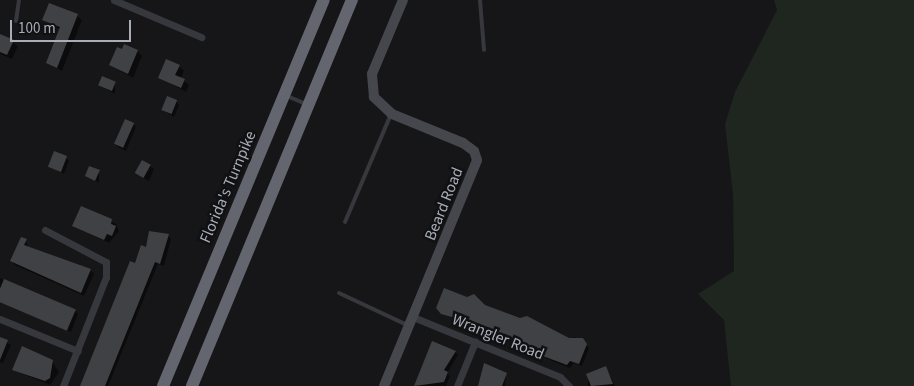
<!DOCTYPE html>
<html>
<head>
<meta charset="utf-8">
<style>
	body { margin:0 }
	#map { position:relative; width:914px; height:386px; overflow:hidden; background:#161618; font-family:"Source Sans 3",sans-serif }
	div>[style] { position:absolute }
	.green>* { inset:0; background:#1e261f }
	.shadow>* { inset:0; background:#0007 }
	.building>* { inset:0; background:#404145; transform-origin:0 0 }
	.lane>* { height:4px; margin:-2px; padding:0 2px; transform-origin:2px; border-radius:2px; background:#37383d }
	.street>* { height:7px; margin:-3.5px; padding:0 3.5px; transform-origin:3.5px; border-radius:3.5px; background:#37383d }
	.secondary>* { height:10px; margin:-5px; padding:0 5px; transform-origin:5px; border-radius:5px; background:#45474d }
	.highway>* { height:12px; margin:-6px; padding:0 6px; transform-origin:6px; border-radius:6px; background:#63666e }
	span { translate:-50% -50%; white-space:nowrap; text-align:center; line-height:1.15; -webkit-text-stroke:5px #111113; paint-order:stroke }
	.street-label { font-size:16px; color:#a8adb8 }
	.scale { position:absolute; left:10px; top:20px; width:121px; height:22px; box-sizing:border-box; border:2px solid #a8adb8; border-top:0; padding-left:6px; font-size:15px; line-height:18px; white-space:nowrap; color:#a8adb8; -webkit-text-stroke:4px #111113; paint-order:stroke }
</style>
</head>
<body>
<div id="map">
	<div class="green">
		<div style="clip-path:polygon(774px 0,914px 0,914px 386px,731px 386px,724px 320px,698px 294px,734px 271px,733px 194px,725px 124px,735px 92px,777px 10px)"></div>
	</div>
	<div class="shadow">
		<div style="clip-path:polygon(77px 16px,82px 20px,62px 71px,48px 63px,60px 29px,44px 20px)"></div>
		<div style="clip-path:polygon(0 34px,18px 46px,12px 59px,0 54px)"></div>
		<div style="clip-path:polygon(123px 51px,137px 51px,142px 56px,133px 78px,110px 65px)"></div>
		<div style="clip-path:polygon(179px 66px,184px 71px,181px 78px,189px 85px,186px 92px,159px 77px)"></div>
		<div style="clip-path:polygon(115px 83px,115px 94px,99px 85px)"></div>
		<div style="clip-path:polygon(176px 101px,179px 105px,174px 117px,163px 110px)"></div>
		<div style="clip-path:polygon(133px 124px,136px 127px,126px 151px,118px 147px,115px 144px)"></div>
		<div style="clip-path:polygon(66px 158px,69px 161px,64px 174px,49px 166px)"></div>
		<div style="clip-path:polygon(150px 166px,154px 169px,149px 181px,137px 174px)"></div>
		<div style="clip-path:polygon(99px 171px,99px 183px,86px 176px)"></div>
		<div style="clip-path:polygon(82px 208px,116px 224px,119px 231px,109px 243px,74px 226px)"></div>
		<div style="clip-path:polygon(168px 235px,171px 239px,164px 266px,158px 264px,108px 386px,81px 386px,135px 265px,147px 249px)"></div>
		<div style="clip-path:polygon(26px 240px,28px 247px,90px 270px,94px 274px,84px 296px,15px 265px,12px 261px)"></div>
		<div style="clip-path:polygon(0 278px,75px 311px,78px 314px,71px 332px,0 301px)"></div>
		<div style="clip-path:polygon(484px 306px,569px 339px,575px 337px,589px 348px,582px 366px,574px 363px,570px 368px,545px 358px,539px 349px,496px 338px,490px 329px,470px 321px,468px 325px,441px 311px)"></div>
		<div style="clip-path:polygon(0 338px,11px 345px,3px 363px,0 362px)"></div>
		<div style="clip-path:polygon(455px 352px,458px 355px,447px 373px,450px 376px,446px 386px,415px 386px,428px 364px)"></div>
		<div style="clip-path:polygon(52px 361px,59px 372px,50px 385px,13px 370px)"></div>
		<div style="clip-path:polygon(606px 368px,615px 386px,588px 386px,588px 374px)"></div>
		<div style="clip-path:polygon(506px 374px,505px 386px,479px 386px)"></div>
	</div>
	<div class="building">
		<div style="clip-path:polygon(49px 3px,78px 14px,57px 68px,46px 63px,60px 27px,42px 20px)"></div>
		<div style="clip-path:polygon(0 34px,14px 40px,7px 55px,0 52px)"></div>
		<div style="clip-path:polygon(124px 44px,138px 50px,128px 74px,109px 65px,117px 47px,122px 49px)"></div>
		<div style="clip-path:polygon(166px 59px,180px 65px,175px 75px,185px 79px,181px 88px,158px 78px)"></div>
		<div style="left:102px;top:76px;width:15px;height:10px;rotate:23deg"></div>
		<div style="left:167px;top:96px;width:11px;height:15px;rotate:22deg"></div>
		<div style="left:125px;top:119px;width:10px;height:27px;rotate:24deg"></div>
		<div style="left:54px;top:151px;width:14px;height:17px;rotate:21deg"></div>
		<div style="left:142px;top:160px;width:10px;height:15px;rotate:29deg"></div>
		<div style="clip-path:polygon(89px 166px,100px 170px,95px 181px,85px 176px)"></div>
		<div style="clip-path:polygon(81px 206px,112px 219px,111px 224px,116px 226px,112px 236px,107px 234px,104px 240px,72px 226px)"></div>
		<div style="clip-path:polygon(149px 231px,169px 234px,160px 264px,155px 262px,105px 386px,80px 386px,130px 261px,135px 263px,141px 245px,146px 247px)"></div>
		<div style="clip-path:polygon(21px 237px,27px 239px,24px 245px,91px 269px,81px 293px,10px 261px)"></div>
		<div style="left:4px;top:279px;width:78px;height:23px;rotate:23deg"></div>
		<div style="clip-path:polygon(444px 288px,467px 297px,474px 294px,485px 305px,520px 318px,527px 316px,569px 338px,583px 338px,587px 344px,579px 364px,570px 361px,567px 365px,540px 355px,537px 347px,491px 335px,488px 327px,441px 314px,436px 308px)"></div>
		<div style="clip-path:polygon(0 337px,8px 340px,0 360px)"></div>
		<div style="clip-path:polygon(432px 341px,456px 351px,444px 370px,448px 372px,444px 382px,414px 386px)"></div>
		<div style="clip-path:polygon(22px 346px,53px 360px,50px 378px,45px 381px,12px 370px)"></div>
		<div style="clip-path:polygon(484px 363px,507px 373px,502px 386px,478px 386px)"></div>
		<div style="clip-path:polygon(606px 366px,613px 384px,591px 386px,586px 374px)"></div>
	</div>
	<div class="lane">
		<div style="left:480px;top:0;width:50px;rotate:85.4deg"></div>
		<div style="left:16px;top:21px;width:21px;rotate:-82deg"></div>
		<div style="left:287px;top:96px;width:21px;rotate:23deg"></div>
		<div style="left:345px;top:222px;width:117px;rotate:-66.9deg"></div>
		<div style="left:339px;top:293px;width:75px;rotate:25.2deg"></div>
	</div>
	<div class="street">
		<div style="left:114px;top:0;width:95px;rotate:23deg"></div>
		<div style="left:45px;top:230px;width:69px;rotate:27.7deg"></div>
		<div style="left:106px;top:262px;width:15px;rotate:90deg"></div>
		<div style="left:106px;top:277px;width:117px;rotate:111.5deg"></div>
		<div style="left:413px;top:317px;width:159px;rotate:22.2deg"></div>
		<div style="left:560px;top:377px;width:13px;rotate:45deg"></div>
		<div style="left:0;top:319px;width:84px;rotate:22.3deg"></div>
		<div style="left:457px;top:386px;width:48px;rotate:-67.8deg"></div>
	</div>
	<div class="secondary">
		<div style="left:384px;top:386px;width:244px;rotate:-67.6deg"></div>
		<div style="left:477px;top:160px;width:9px;rotate:-108deg"></div>
		<div style="left:474px;top:151px;width:14px;rotate:-144deg"></div>
		<div style="left:463px;top:143px;width:77px;rotate:-157.8deg"></div>
		<div style="left:392px;top:114px;width:25px;rotate:-137deg"></div>
		<div style="left:374px;top:97px;width:23px;rotate:-95deg"></div>
		<div style="left:372px;top:74px;width:80px;rotate:-67.3deg"></div>
	</div>
	<div class="highway">
		<div style="left:163px;top:386px;width:418px;rotate:-67.4deg"></div>
		<div style="left:192px;top:386px;width:418px;rotate:-67.5deg"></div>
	</div>
	<div class="street-label">
		<span style="left:228px;top:187px;rotate:-67deg">Florida's Turnpike</span>
		<span style="left:444px;top:204px;rotate:-68deg">Beard Road</span>
		<span style="left:498px;top:337px;rotate:22deg">Wrangler Road</span>
	</div>
	<div class="scale">100 m</div>
</div>
</body>
</html>
